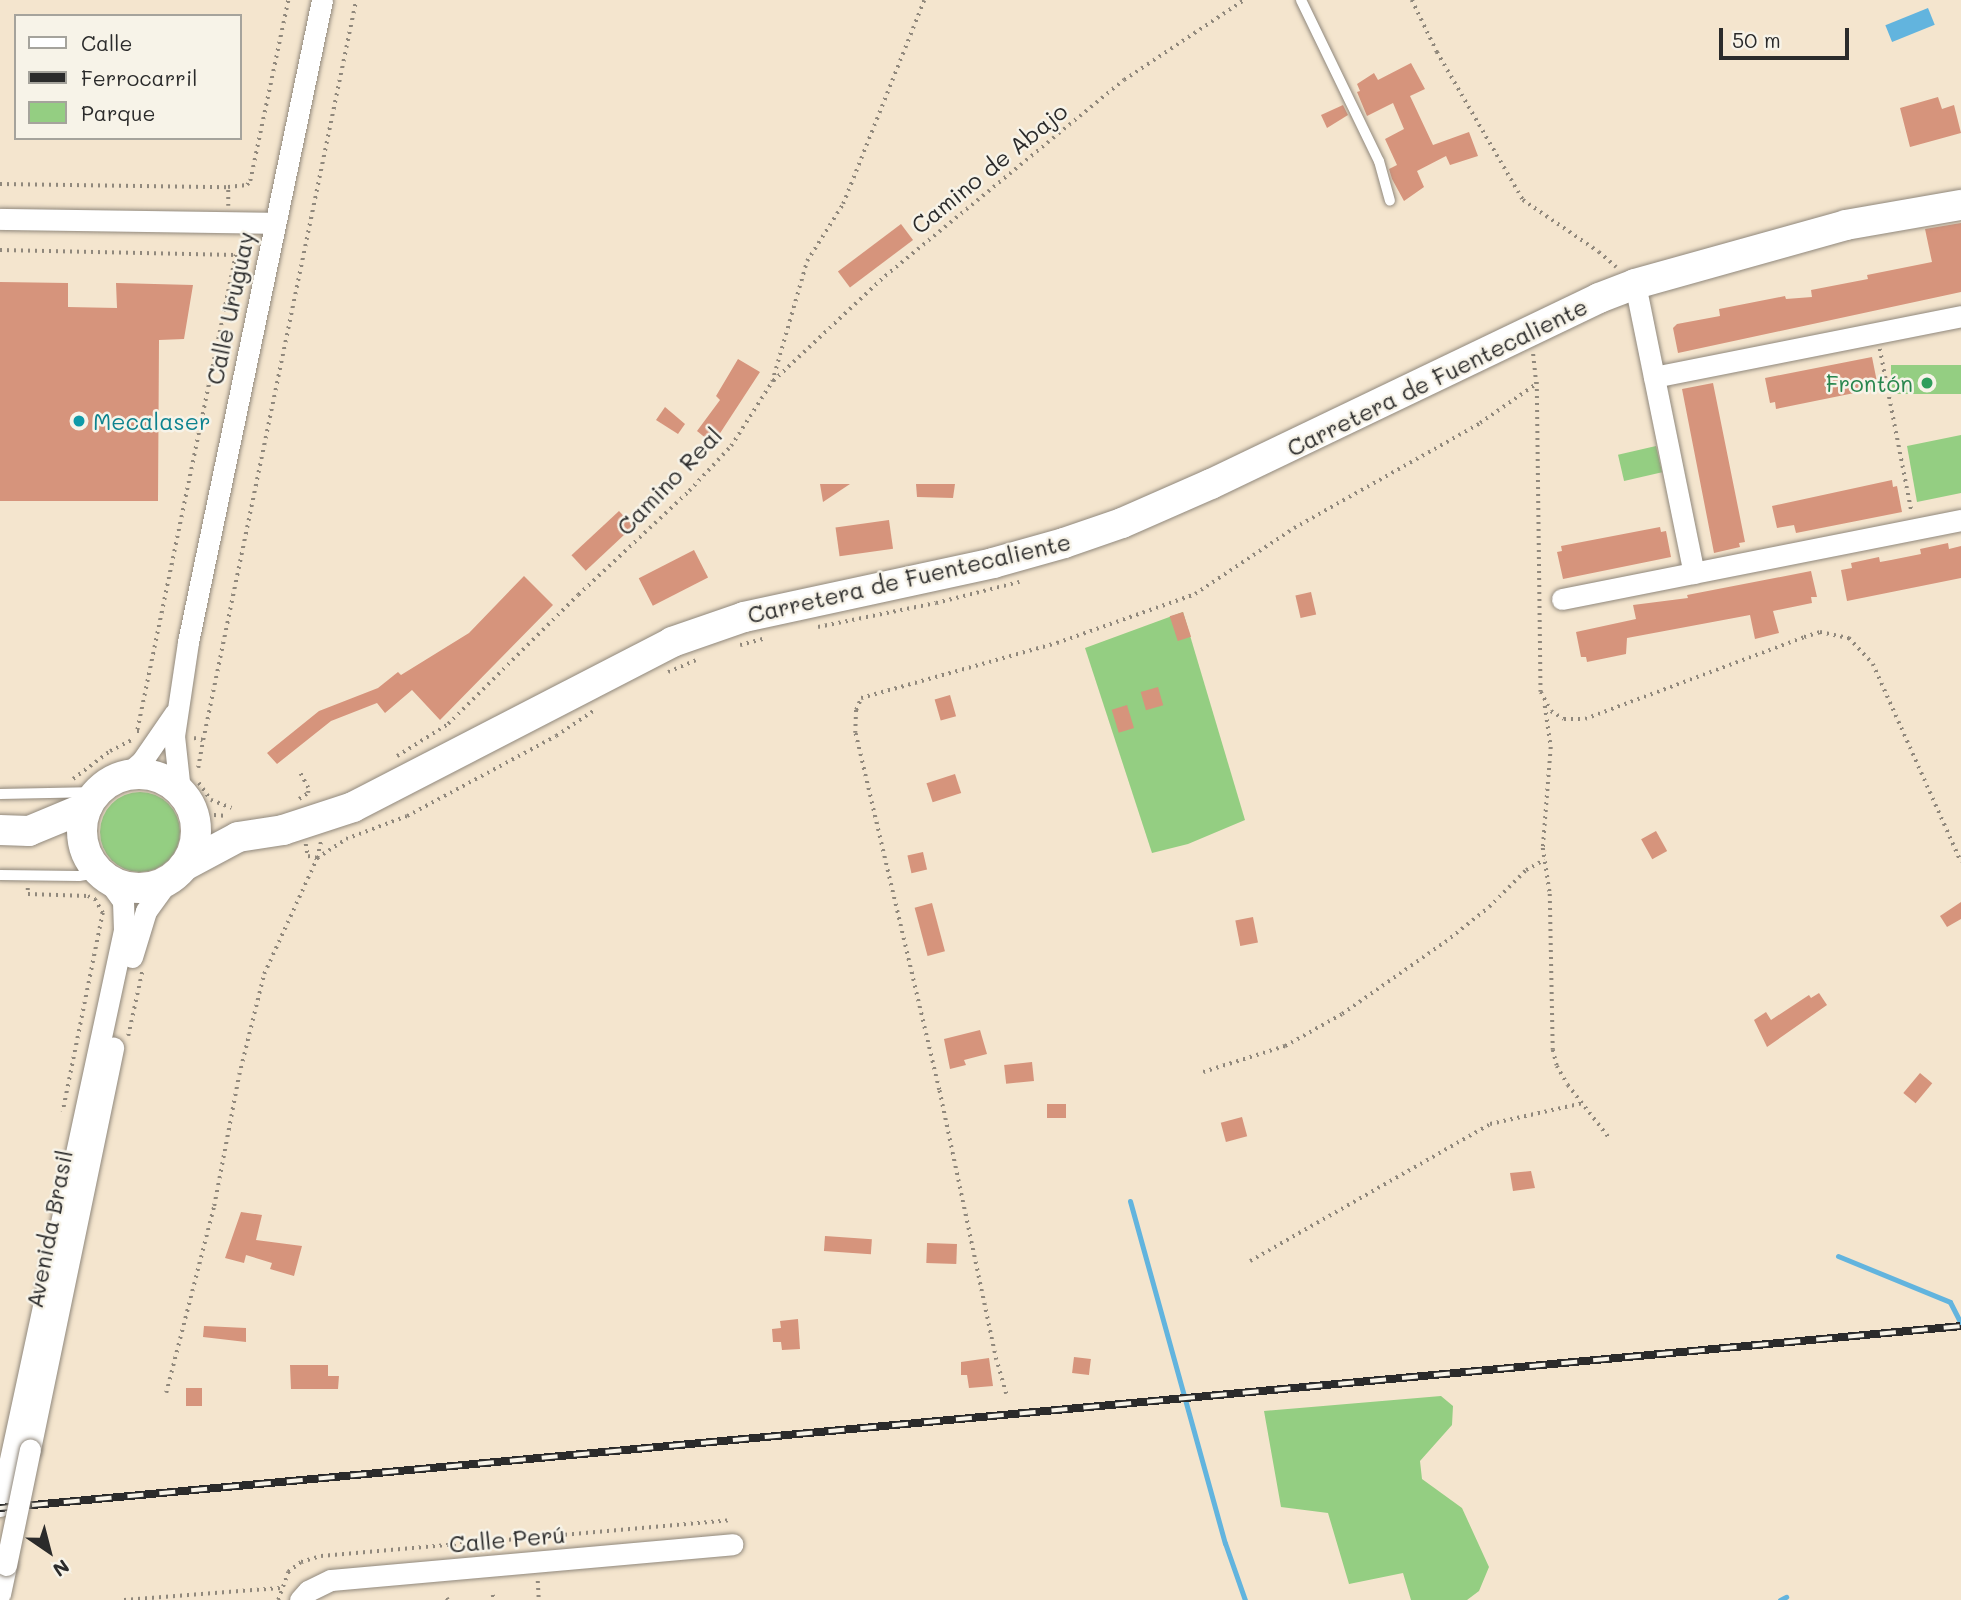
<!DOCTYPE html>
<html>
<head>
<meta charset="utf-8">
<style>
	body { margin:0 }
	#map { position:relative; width:1961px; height:1600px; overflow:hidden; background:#f4e5ce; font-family:Mali,sans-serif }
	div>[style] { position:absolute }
	.green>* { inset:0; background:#94ce82; transform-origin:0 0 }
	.round { border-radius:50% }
	.water>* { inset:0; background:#62b4de; transform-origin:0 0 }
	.stream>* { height:5px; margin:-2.5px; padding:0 2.5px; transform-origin:2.5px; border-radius:2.5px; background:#62b4de }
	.building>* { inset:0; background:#d6947c; transform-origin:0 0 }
	.path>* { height:3.5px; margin-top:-1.75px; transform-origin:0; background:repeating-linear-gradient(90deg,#90887c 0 2px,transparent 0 7px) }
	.roads { filter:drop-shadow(0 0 2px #90887c) drop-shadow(0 0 2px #90887c) }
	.lane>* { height:10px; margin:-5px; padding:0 5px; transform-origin:5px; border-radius:5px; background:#fff }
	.street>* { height:21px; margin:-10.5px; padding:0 10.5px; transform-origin:10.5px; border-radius:10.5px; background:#fff }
	.secondary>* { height:30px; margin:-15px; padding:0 15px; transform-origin:15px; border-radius:15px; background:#fff }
	.secondary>.ring { margin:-15px; padding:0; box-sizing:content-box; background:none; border:30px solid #fff; border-radius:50% }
	.rail>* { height:8px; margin-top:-4px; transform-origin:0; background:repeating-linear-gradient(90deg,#f7f3e8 0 16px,#2b2b2b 0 32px); box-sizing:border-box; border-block:2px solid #2b2b2b }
	.bridges { filter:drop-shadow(0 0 2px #90887c) drop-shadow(0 0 2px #90887c) }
	.street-bridge>* { height:21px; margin:-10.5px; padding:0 10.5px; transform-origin:10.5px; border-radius:10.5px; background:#fff }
	.dots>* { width:19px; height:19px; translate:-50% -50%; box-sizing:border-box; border:4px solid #f7f3e8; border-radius:50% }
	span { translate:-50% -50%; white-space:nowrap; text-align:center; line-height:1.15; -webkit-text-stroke:5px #f7f3e8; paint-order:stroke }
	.street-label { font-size:23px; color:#2b2b2b }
	.leisure-label { font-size:23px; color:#27864d }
	.right { translate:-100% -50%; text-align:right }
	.culture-label { font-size:23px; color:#0d838f }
	.left { translate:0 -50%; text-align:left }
	.legend { position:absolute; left:14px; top:14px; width:228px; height:126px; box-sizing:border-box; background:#f7f3e8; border:2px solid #a5a39c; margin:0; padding:9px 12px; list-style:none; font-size:21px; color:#2b2b2b }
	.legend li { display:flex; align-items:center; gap:14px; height:35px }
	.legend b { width:35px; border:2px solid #a5a39c }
	.north { position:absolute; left:14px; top:1516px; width:70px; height:70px; -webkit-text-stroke:5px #f7f3e8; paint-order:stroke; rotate:145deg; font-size:19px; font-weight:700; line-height:28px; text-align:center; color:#2b2b2b }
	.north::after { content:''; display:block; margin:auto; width:24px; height:32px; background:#2b2b2b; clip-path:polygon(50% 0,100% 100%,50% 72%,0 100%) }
	.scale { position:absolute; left:1719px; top:28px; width:130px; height:32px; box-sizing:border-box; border:4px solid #2b2b2b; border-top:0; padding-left:9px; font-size:21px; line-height:24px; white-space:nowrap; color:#2b2b2b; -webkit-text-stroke:5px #f7f3e8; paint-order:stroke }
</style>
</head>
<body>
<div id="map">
	<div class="green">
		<div style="left:1961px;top:365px;width:29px;height:70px;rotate:90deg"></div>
		<div style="clip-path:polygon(1961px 435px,1961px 493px,1917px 502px,1907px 446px)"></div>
		<div style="left:1656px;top:446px;width:27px;height:39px;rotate:77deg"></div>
		<div style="clip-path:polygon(1183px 612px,1245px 820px,1188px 844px,1152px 853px,1085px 648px)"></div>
		<div class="round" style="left:100px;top:792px;width:80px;height:80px"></div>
		<div style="clip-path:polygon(1441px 1396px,1453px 1406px,1452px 1425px,1420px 1461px,1422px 1479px,1462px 1508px,1489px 1567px,1479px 1591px,1467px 1600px,1411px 1600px,1403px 1573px,1349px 1584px,1328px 1513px,1281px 1507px,1264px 1411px)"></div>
	</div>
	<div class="water">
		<div style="left:1928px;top:8px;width:18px;height:46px;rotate:68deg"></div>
	</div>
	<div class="stream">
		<div style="left:1130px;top:1201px;width:355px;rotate:74.5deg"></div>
		<div style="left:1225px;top:1543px;width:60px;rotate:70.7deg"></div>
		<div style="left:1838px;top:1256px;width:121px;rotate:22.3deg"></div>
		<div style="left:1950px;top:1302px;width:25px;rotate:63deg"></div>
		<div style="left:1780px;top:1600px;width:7px;rotate:-27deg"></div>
	</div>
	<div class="building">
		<div style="clip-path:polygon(1411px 63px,1425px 89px,1410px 96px,1433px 145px,1469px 132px,1478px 156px,1450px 165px,1446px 156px,1417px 171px,1424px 187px,1404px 201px,1392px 179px,1389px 169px,1397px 165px,1385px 139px,1404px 129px,1393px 103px,1367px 116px,1357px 92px,1360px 91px,1357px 84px,1374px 73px,1378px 80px)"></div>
		<div style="clip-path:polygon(1938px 97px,1942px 109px,1954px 105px,1961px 133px,1910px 147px,1900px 108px)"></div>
		<div style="clip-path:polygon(1343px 105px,1348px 115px,1327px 128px,1321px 115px)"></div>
		<div style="clip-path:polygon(1961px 223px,1961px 292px,1678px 353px,1673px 328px,1677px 324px,1720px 316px,1719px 309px,1785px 296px,1786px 299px,1812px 297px,1811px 290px,1868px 279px,1867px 275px,1932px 262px,1925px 229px)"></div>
		<div style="left:901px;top:224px;width:20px;height:79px;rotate:53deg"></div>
		<div style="clip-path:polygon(0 282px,68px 283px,68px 307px,117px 308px,116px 283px,193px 285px,184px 339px,159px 340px,158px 501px,0 501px)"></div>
		<div style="clip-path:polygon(1872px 357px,1877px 382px,1872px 383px,1874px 389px,1776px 409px,1775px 402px,1770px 403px,1765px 378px)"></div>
		<div style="clip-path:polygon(738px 359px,760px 372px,713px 444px,697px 431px,720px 400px,716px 396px)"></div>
		<div style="clip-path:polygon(1713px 383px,1745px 542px,1739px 543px,1740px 547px,1714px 553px,1682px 389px)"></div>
		<div style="clip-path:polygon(665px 407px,685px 424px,678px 434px,656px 420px)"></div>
		<div style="clip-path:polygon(1892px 480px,1893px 487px,1897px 486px,1902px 512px,1796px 533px,1794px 525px,1777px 528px,1772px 506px)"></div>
		<div style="clip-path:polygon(820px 484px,850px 484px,823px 502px)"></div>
		<div style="clip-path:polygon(916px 484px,955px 484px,953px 498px,917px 497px)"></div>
		<div style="left:619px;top:511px;width:21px;height:65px;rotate:47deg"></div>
		<div style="left:889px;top:520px;width:29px;height:54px;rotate:82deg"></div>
		<div style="clip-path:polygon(1660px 527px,1661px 532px,1666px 531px,1671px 557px,1563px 579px,1557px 552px,1562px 551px,1561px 546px)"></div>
		<div style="clip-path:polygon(1948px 543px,1949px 549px,1961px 546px,1961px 578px,1847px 601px,1841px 570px,1852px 568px,1851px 563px,1879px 557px,1880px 562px,1891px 560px,1921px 554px,1920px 549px)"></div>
		<div style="left:694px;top:550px;width:31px;height:62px;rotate:63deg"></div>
		<div style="clip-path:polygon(1811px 571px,1817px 597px,1811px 597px,1812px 603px,1773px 611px,1779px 633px,1755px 639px,1750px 615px,1627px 638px,1626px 654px,1587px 662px,1586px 657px,1581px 657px,1576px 632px,1636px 619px,1633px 605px,1688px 598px,1687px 595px)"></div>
		<div style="clip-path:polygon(524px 576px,553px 605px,440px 720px,412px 690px,385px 713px,377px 703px,331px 721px,277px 764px,267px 753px,319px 711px,378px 688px,398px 672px,401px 675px,469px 633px)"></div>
		<div style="left:1311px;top:592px;width:23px;height:16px;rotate:77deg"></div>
		<div style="left:1183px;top:612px;width:26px;height:14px;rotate:72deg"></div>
		<div style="left:1158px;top:687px;width:19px;height:18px;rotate:74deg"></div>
		<div style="left:950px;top:695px;width:22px;height:16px;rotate:74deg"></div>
		<div style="left:1127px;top:705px;width:24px;height:16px;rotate:73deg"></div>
		<div style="left:955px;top:774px;width:20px;height:30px;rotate:72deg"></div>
		<div style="left:1656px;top:831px;width:23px;height:17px;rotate:61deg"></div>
		<div style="left:923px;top:852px;width:18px;height:16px;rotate:77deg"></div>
		<div style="clip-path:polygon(1961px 902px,1961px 919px,1947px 927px,1940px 916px)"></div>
		<div style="left:932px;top:903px;width:50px;height:18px;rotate:75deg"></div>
		<div style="left:1253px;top:917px;width:26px;height:18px;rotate:79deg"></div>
		<div style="clip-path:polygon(1819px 993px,1827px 1005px,1767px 1047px,1754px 1020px,1766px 1012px,1771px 1020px,1809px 995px,1811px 998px)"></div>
		<div style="clip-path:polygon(980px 1030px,987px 1054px,964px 1060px,966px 1065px,950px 1069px,944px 1039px)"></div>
		<div style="left:1032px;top:1062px;width:19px;height:28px;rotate:84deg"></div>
		<div style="left:1920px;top:1073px;width:16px;height:26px;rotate:40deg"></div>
		<div style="left:1066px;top:1104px;width:14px;height:19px;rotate:90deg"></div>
		<div style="left:1242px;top:1117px;width:20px;height:22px;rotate:75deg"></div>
		<div style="clip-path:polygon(1531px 1171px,1535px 1188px,1513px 1191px,1510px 1173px)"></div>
		<div style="clip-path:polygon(241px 1212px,262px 1215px,256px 1240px,302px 1246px,294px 1276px,270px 1269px,272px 1263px,246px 1255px,244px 1263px,225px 1258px)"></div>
		<div style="left:825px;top:1236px;width:47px;height:15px;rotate:4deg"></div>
		<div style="left:927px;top:1243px;width:30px;height:20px;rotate:2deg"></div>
		<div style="clip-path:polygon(798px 1319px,800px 1349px,782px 1350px,781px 1342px,773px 1342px,772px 1329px,781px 1328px,780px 1321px)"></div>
		<div style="clip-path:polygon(204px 1326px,246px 1328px,246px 1342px,203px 1337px)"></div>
		<div style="left:1074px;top:1357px;width:17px;height:16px;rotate:7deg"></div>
		<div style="clip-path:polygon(989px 1358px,993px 1386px,969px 1388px,967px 1375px,961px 1375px,961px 1362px)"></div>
		<div style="clip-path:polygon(290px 1365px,328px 1365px,328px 1376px,339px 1376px,338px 1389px,291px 1389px)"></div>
		<div style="left:186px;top:1388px;width:16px;height:18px"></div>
	</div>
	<div class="path">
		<div style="left:1412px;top:0;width:58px;rotate:64.3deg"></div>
		<div style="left:1437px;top:52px;width:171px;rotate:59.8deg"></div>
		<div style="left:1523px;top:200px;width:92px;rotate:34.4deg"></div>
		<div style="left:1599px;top:252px;width:23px;rotate:41deg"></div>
		<div style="left:0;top:184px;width:228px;rotate:0.8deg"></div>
		<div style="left:228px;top:187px;width:19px;rotate:-6deg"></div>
		<div style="left:247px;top:185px;width:5px;rotate:-53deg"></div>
		<div style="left:250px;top:181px;width:185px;rotate:-78.1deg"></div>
		<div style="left:228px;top:206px;width:19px;rotate:-90deg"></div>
		<div style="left:0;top:250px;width:236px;rotate:1.2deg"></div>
		<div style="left:236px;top:255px;width:486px;rotate:101.7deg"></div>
		<div style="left:137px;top:731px;width:4px"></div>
		<div style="left:1880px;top:349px;width:167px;rotate:79deg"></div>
		<div style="left:773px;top:381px;width:154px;rotate:-43.2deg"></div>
		<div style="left:885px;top:276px;width:309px;rotate:-39.4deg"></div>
		<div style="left:1124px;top:80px;width:144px;rotate:-33.7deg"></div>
		<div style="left:1537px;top:382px;width:310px;rotate:89.3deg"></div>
		<div style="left:1541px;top:692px;width:21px;rotate:62deg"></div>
		<div style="left:1551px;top:711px;width:15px;rotate:32deg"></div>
		<div style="left:1564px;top:719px;width:21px"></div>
		<div style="left:1585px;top:719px;width:234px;rotate:-20.5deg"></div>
		<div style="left:1804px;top:637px;width:17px;rotate:-17deg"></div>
		<div style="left:1820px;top:632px;width:30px;rotate:12deg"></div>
		<div style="left:1849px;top:638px;width:35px;rotate:47deg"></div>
		<div style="left:1873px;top:664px;width:217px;rotate:66deg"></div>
		<div style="left:818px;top:627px;width:120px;rotate:-11.5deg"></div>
		<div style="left:936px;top:603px;width:86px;rotate:-14.2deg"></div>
		<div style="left:740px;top:645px;width:27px;rotate:-15deg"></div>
		<div style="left:668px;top:672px;width:30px;rotate:-23deg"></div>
		<div style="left:1545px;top:706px;width:41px;rotate:81.7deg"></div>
		<div style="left:1551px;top:747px;width:101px;rotate:94.5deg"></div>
		<div style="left:1543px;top:848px;width:47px;rotate:81.3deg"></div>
		<div style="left:1550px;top:894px;width:156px;rotate:88.9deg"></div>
		<div style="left:1553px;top:1050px;width:16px;rotate:76deg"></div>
		<div style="left:1557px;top:1066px;width:22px;rotate:60deg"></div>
		<div style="left:1568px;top:1085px;width:68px;rotate:52.1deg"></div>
		<div style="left:194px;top:738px;width:9px;rotate:13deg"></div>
		<div style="left:203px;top:740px;width:756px;rotate:-78.32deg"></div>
		<div style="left:397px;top:756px;width:60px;rotate:-32.1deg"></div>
		<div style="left:448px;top:724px;width:183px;rotate:-44.8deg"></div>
		<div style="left:578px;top:595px;width:152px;rotate:-43.1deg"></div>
		<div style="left:689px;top:491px;width:62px;rotate:-47deg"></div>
		<div style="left:731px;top:446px;width:76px;rotate:-57.4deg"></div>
		<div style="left:772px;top:382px;width:126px;rotate:-73.9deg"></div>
		<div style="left:807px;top:261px;width:67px;rotate:-57.7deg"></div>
		<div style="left:843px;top:204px;width:219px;rotate:-68.3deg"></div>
		<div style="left:198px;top:768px;width:28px;rotate:-80deg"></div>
		<div style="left:73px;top:779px;width:46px;rotate:-37.1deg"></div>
		<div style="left:110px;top:751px;width:27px;rotate:-27deg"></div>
		<div style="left:199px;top:783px;width:21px;rotate:55deg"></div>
		<div style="left:211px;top:800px;width:22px;rotate:21deg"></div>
		<div style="left:299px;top:799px;width:11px;rotate:-34deg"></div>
		<div style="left:308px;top:793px;width:5px;rotate:-90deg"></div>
		<div style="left:308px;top:788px;width:17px;rotate:-118deg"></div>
		<div style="left:200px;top:814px;width:28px;rotate:4deg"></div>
		<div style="left:306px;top:844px;width:12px;rotate:81deg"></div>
		<div style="left:308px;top:856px;width:9px;rotate:13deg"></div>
		<div style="left:317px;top:858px;width:35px;rotate:-33deg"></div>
		<div style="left:346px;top:839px;width:65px;rotate:-20.7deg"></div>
		<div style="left:407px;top:816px;width:169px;rotate:-28.2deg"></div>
		<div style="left:556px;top:736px;width:45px;rotate:-34deg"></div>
		<div style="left:28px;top:888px;width:6px;rotate:90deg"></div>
		<div style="left:28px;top:894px;width:60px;rotate:1.9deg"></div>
		<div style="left:88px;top:896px;width:8px;rotate:23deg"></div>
		<div style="left:95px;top:899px;width:16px;rotate:60deg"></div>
		<div style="left:103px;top:913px;width:203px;rotate:101.4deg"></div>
		<div style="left:128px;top:1036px;width:66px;rotate:-77.7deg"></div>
		<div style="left:1203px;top:1072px;width:86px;rotate:-17.6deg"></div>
		<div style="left:1285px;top:1046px;width:65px;rotate:-29.3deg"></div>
		<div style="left:1342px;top:1014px;width:126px;rotate:-35deg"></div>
		<div style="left:1445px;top:942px;width:56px;rotate:-38.5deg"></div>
		<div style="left:1489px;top:907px;width:52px;rotate:-45deg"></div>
		<div style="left:1526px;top:870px;width:21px;rotate:-29deg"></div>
		<div style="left:1250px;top:1261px;width:276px;rotate:-29.7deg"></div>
		<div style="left:1490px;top:1124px;width:95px;rotate:-12.7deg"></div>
		<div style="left:166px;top:1393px;width:193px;rotate:-75.6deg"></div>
		<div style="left:214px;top:1206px;width:133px;rotate:-79.2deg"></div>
		<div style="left:239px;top:1075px;width:104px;rotate:-76.1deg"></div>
		<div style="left:264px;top:974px;width:128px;rotate:-65.4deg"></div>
		<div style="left:317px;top:858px;width:17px;rotate:-77deg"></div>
		<div style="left:1006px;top:1394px;width:35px;rotate:-106deg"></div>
		<div style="left:996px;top:1360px;width:276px;rotate:-101.9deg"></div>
		<div style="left:939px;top:1090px;width:367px;rotate:-103.2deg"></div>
		<div style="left:855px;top:733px;width:23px;rotate:-88deg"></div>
		<div style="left:856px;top:710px;width:13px;rotate:-67deg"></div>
		<div style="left:861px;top:698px;width:204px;rotate:-15.7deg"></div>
		<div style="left:1057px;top:643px;width:146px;rotate:-19.5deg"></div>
		<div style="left:1195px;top:594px;width:119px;rotate:-33.7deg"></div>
		<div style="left:1294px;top:528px;width:214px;rotate:-29.4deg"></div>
		<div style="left:1480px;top:423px;width:68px;rotate:-34.9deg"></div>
		<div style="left:1536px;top:384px;width:30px;rotate:-96deg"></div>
		<div style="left:538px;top:1581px;width:19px;rotate:87deg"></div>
		<div style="left:493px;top:1595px;width:5px;rotate:79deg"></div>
		<div style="left:447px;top:1598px;width:2px;rotate:63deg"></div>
		<div style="left:124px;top:1600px;width:157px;rotate:-4.4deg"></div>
		<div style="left:278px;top:1600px;width:30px;rotate:-70deg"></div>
		<div style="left:288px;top:1572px;width:16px;rotate:-38deg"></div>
		<div style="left:301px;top:1562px;width:21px;rotate:-17deg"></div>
		<div style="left:321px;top:1556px;width:410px;rotate:-5deg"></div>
	</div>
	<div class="roads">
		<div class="lane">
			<div style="left:1301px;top:0;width:179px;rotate:64.2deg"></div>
			<div style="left:1379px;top:161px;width:41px;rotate:74.6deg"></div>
			<div style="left:0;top:794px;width:98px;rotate:-1.2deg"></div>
			<div style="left:0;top:875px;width:79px;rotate:0.7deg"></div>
			<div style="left:79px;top:876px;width:20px;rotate:-9deg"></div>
		</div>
		<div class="street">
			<div style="left:0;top:219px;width:275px;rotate:0.8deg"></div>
			<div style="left:1635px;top:284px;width:295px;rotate:78.5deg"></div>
			<div style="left:1654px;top:377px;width:313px;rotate:-11.2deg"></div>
			<div style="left:1562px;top:599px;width:407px;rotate:-11.2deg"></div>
			<div style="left:126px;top:775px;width:21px;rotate:-41deg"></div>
			<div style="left:142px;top:761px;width:58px;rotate:-55.5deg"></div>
			<div style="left:180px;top:791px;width:55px;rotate:-96.2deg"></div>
			<div style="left:174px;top:736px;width:95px;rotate:-81.5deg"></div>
			<div style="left:188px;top:642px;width:656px;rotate:-78.21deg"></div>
			<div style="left:132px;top:957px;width:48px;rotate:-73.1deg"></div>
			<div style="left:146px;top:911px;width:37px;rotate:-54deg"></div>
			<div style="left:30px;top:1449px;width:410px;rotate:-78.3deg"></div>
			<div style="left:0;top:1506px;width:589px;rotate:-77.85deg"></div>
			<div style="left:124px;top:930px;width:29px;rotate:-92deg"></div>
			<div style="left:123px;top:901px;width:26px;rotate:-126deg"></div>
			<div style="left:0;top:1594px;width:30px;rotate:-78deg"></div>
			<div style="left:300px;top:1600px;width:12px;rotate:-48deg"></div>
			<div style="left:308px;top:1591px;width:25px;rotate:-26deg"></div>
			<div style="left:331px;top:1580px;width:403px;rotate:-5.1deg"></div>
		</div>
		<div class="secondary">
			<div class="ring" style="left:82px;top:774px;width:84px;height:84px"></div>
			<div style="left:0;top:830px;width:29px;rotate:2deg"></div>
			<div style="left:29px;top:831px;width:63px;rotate:-22.5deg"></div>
			<div style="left:184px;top:866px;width:61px;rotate:-28.2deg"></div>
			<div style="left:238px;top:837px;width:46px;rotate:-8.8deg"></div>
			<div style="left:283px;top:830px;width:74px;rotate:-18.2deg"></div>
			<div style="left:353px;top:807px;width:359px;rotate:-27.3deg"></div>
			<div style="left:672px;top:642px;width:76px;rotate:-19.1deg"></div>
			<div style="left:744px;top:617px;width:255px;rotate:-12.2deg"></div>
			<div style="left:993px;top:563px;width:74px;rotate:-15.7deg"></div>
			<div style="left:1064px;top:543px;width:61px;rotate:-19deg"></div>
			<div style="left:1122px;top:523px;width:97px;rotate:-23.7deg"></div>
			<div style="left:1211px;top:484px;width:430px;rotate:-25.6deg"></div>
			<div style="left:1599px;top:298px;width:39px;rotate:-21deg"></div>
			<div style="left:1635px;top:284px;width:219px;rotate:-15.6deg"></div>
			<div style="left:1846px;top:225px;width:117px;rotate:-9.9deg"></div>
		</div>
	</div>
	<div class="rail">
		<div style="left:0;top:1508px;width:1969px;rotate:-5.3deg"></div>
	</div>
	<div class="bridges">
		<div class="street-bridge">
			<div style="left:6px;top:1565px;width:118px;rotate:-78.3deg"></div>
		</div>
	</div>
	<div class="dots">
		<div style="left:1927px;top:383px;background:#2e9e5b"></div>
		<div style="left:79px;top:421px;background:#0f9aa8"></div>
	</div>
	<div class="street-label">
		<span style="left:989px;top:168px;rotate:-39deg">Camino de Abajo</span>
		<span style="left:230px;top:308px;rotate:-78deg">Calle Uruguay</span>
		<span style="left:1437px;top:377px;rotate:-26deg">Carretera de Fuentecaliente</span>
		<span style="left:669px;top:481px;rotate:-46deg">Camino Real</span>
		<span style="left:909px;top:578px;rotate:-13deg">Carretera de Fuentecaliente</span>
		<span style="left:49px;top:1229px;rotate:-79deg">Avenida Brasil</span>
		<span style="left:507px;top:1539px;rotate:-5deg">Calle Perú</span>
	</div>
	<div class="leisure-label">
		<span class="right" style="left:1913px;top:383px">Frontón</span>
	</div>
	<div class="culture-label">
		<span class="left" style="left:93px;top:421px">Mecalaser</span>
	</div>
	<ul class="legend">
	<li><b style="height:9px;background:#fff"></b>Calle</li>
	<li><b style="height:9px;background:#2b2b2b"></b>Ferrocarril</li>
	<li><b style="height:19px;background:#94ce82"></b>Parque</li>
	</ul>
	<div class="north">N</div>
	<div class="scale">50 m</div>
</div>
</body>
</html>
